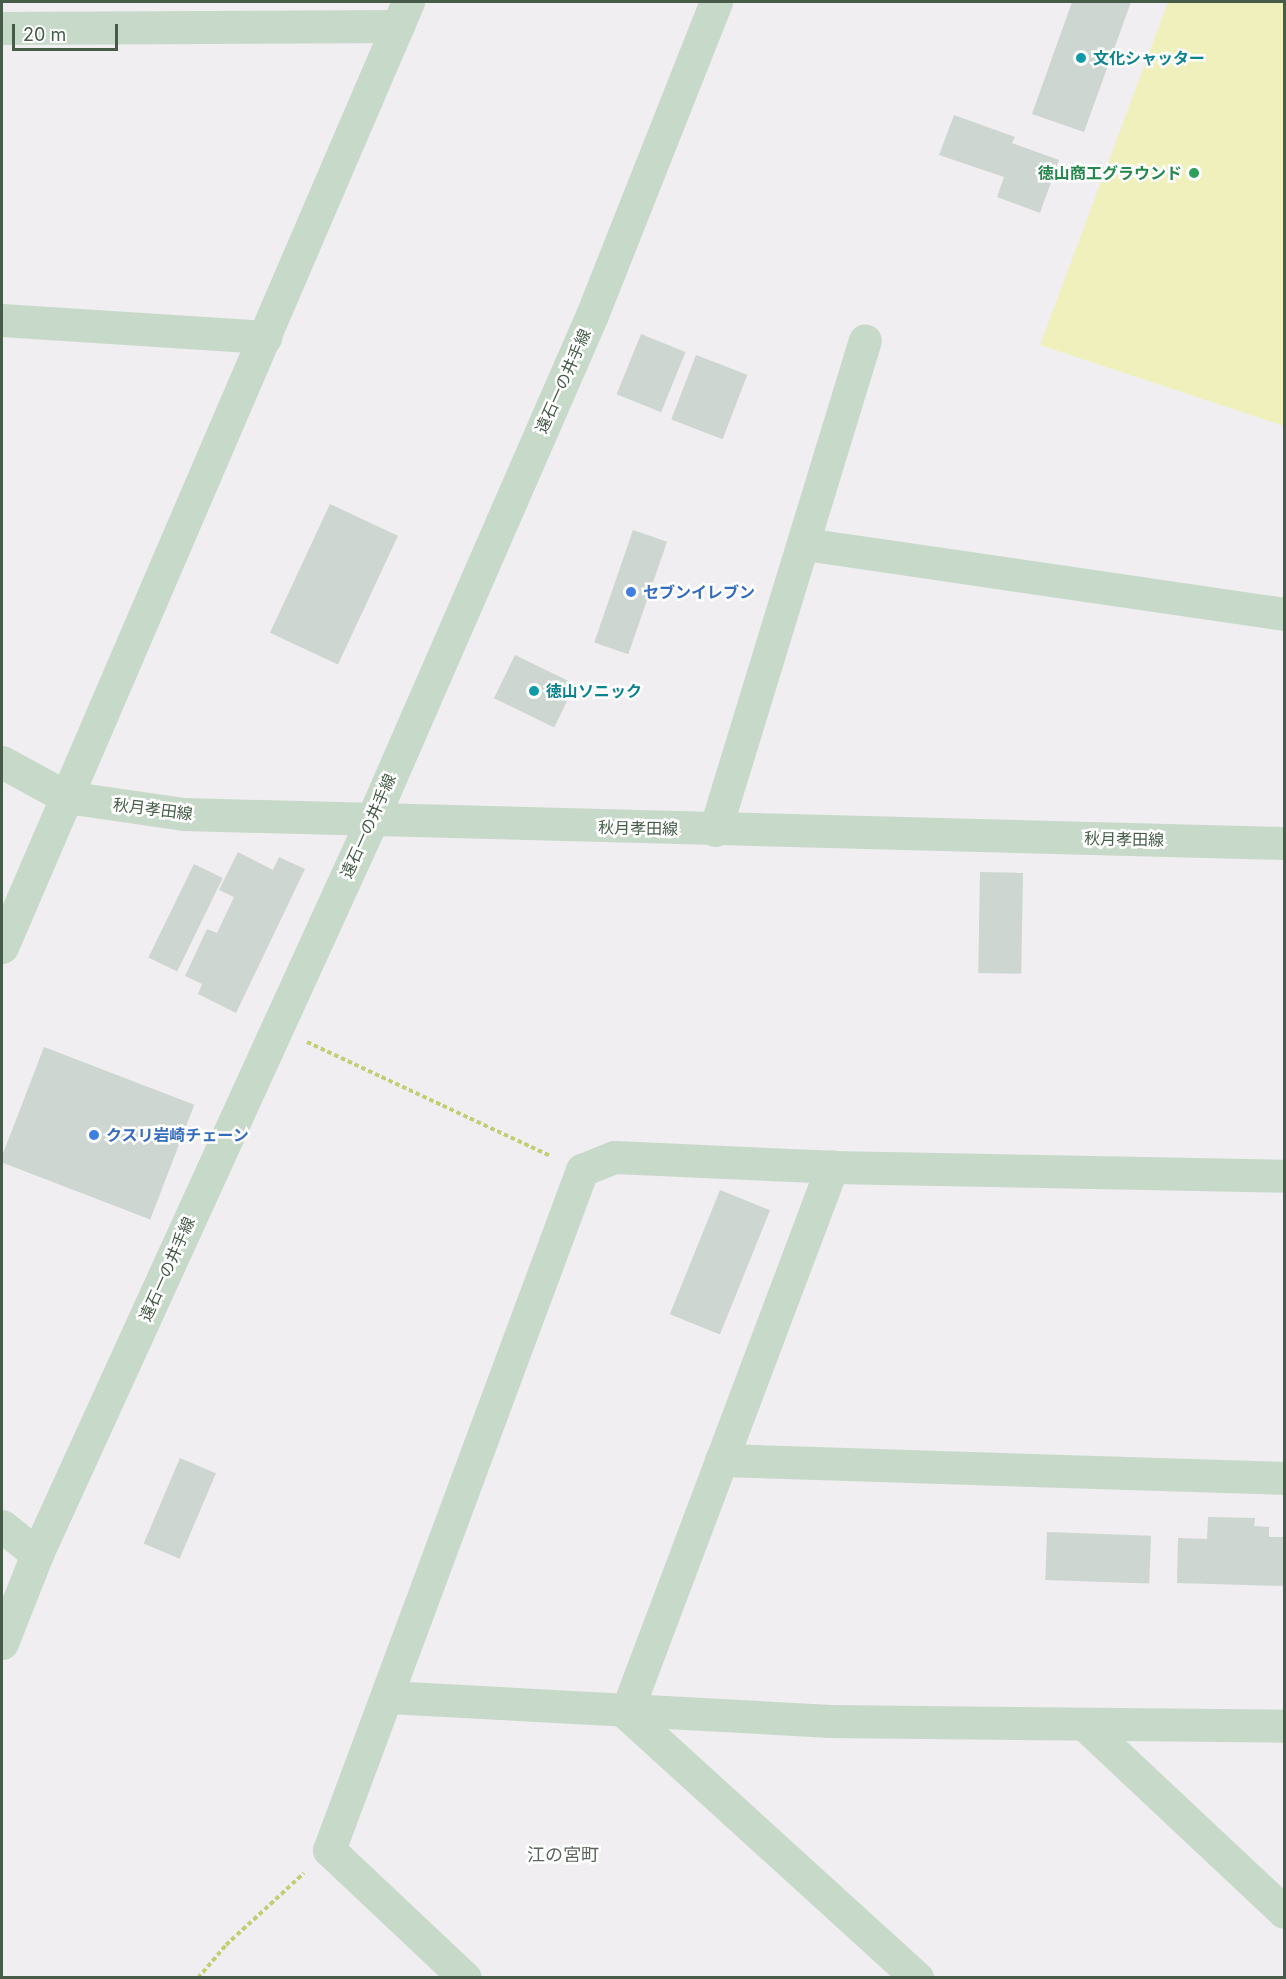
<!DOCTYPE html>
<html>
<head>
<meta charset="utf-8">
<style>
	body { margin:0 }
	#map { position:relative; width:1286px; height:1979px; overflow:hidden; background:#f0eef1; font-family:Inter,"Noto Sans JP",sans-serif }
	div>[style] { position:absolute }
	.green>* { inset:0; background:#eff0bb }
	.building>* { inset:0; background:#cdd6d0; transform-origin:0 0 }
	.path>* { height:4px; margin-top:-2px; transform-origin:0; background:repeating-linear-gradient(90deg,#c2ce73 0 4.5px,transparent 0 7.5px) }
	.minor>* { height:33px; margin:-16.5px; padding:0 16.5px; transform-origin:16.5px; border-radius:16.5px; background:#c7d9c9 }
	.dots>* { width:16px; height:16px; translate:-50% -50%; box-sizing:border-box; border:3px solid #fff; border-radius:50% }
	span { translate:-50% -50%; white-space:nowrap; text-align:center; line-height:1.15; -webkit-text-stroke:5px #fff; paint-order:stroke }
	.culture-label { font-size:16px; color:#0d838f; font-weight:700 }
	.left { translate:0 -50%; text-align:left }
	.leisure-label { font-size:16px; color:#27864d; font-weight:700 }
	.right { translate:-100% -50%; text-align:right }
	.street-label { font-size:16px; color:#465c48 }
	.shop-label { font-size:16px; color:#366cbe; font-weight:700 }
	.neighbourhood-label { font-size:18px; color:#5b635c }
	.frame { position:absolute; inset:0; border:3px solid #465c48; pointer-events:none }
	.scale { position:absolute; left:12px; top:24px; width:106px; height:27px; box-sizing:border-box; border:3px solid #465c48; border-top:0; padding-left:8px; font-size:18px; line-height:21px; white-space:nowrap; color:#465c48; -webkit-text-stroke:4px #fff; paint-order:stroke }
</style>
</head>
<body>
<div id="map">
	<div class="green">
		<div style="clip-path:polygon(1168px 2px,1284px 2px,1284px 426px,1040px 345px)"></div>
	</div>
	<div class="building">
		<div style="clip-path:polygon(1072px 2px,1131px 2px,1084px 132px,1032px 114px)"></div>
		<div style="clip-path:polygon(954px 115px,1015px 137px,1012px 143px,1059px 160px,1040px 213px,997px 197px,1004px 177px,939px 155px)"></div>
		<div style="left:641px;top:334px;width:48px;height:65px;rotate:22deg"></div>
		<div style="left:696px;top:355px;width:55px;height:69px;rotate:21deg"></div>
		<div style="left:330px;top:504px;width:75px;height:142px;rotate:25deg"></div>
		<div style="left:633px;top:530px;width:36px;height:119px;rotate:19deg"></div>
		<div style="left:515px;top:655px;width:67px;height:48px;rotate:26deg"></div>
		<div style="clip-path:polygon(238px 852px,273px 870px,279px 857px,305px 869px,236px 1013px,198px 994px,202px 984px,185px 976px,207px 929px,217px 933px,234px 897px,219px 890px)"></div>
		<div style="left:194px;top:864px;width:32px;height:104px;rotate:26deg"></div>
		<div style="left:980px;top:872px;width:43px;height:101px;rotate:1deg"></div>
		<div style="left:44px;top:1047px;width:161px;height:123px;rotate:21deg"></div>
		<div style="left:720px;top:1190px;width:54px;height:134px;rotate:22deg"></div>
		<div style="left:180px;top:1458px;width:39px;height:93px;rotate:23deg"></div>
		<div style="clip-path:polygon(1208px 1517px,1255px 1518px,1254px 1526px,1269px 1527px,1269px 1537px,1284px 1537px,1284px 1586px,1177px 1583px,1178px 1538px,1207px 1539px)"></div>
		<div style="left:1047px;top:1532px;width:104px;height:48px;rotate:2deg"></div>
	</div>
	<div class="path">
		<div style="left:307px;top:1042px;width:268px;rotate:25.1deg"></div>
		<div style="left:198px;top:1978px;width:43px;rotate:-49.7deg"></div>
		<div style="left:226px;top:1945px;width:106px;rotate:-42.7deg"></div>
	</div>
	<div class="minor">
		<div style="left:2px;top:28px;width:396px;rotate:-0.3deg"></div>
		<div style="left:2px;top:320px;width:264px;rotate:3.7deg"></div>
		<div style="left:805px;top:544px;width:484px;rotate:8.3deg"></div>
		<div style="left:2px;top:762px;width:73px;rotate:28.7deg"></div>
		<div style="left:66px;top:797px;width:119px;rotate:8.2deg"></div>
		<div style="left:184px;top:814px;width:1100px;rotate:1.51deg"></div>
		<div style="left:715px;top:830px;width:512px;rotate:-72.98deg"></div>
		<div style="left:2px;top:947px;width:1029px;rotate:-66.75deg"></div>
		<div style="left:721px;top:1460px;width:563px;rotate:1.83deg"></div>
		<div style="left:2px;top:1526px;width:45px;rotate:38.7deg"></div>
		<div style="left:2px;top:1643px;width:96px;rotate:-68.5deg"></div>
		<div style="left:37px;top:1554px;width:805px;rotate:-65.47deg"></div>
		<div style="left:371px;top:822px;width:553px;rotate:-66.45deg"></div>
		<div style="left:592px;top:315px;width:337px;rotate:-68.4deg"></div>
		<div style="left:388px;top:1697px;width:443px;rotate:3.1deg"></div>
		<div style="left:830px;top:1721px;width:454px;rotate:0.6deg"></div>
		<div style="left:626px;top:1713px;width:584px;rotate:-69.33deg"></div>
		<div style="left:626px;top:1713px;width:394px;rotate:42.3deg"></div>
		<div style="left:1085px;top:1725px;width:273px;rotate:43.2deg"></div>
		<div style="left:465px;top:1978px;width:187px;rotate:-136.7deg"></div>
		<div style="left:329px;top:1850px;width:726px;rotate:-69.59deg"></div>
		<div style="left:582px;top:1170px;width:35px;rotate:-22deg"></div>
		<div style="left:615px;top:1157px;width:217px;rotate:2.6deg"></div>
		<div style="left:832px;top:1167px;width:452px;rotate:1.1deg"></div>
	</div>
	<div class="dots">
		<div style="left:1081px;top:58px;background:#0f9aa8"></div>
		<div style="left:1194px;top:173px;background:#2e9e5b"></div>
		<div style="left:631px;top:592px;background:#3f7fe0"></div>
		<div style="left:534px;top:691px;background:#0f9aa8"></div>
		<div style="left:94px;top:1135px;background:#3f7fe0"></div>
	</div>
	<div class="culture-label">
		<span class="left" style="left:1093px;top:58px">文化シャッター</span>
		<span class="left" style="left:546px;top:691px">徳山ソニック</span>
	</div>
	<div class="leisure-label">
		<span class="right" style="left:1182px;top:173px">徳山商工グラウンド</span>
	</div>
	<div class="street-label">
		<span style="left:563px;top:381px;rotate:-66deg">遠石一の井手線</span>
		<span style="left:153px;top:809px;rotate:7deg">秋月孝田線</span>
		<span style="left:368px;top:826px;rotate:-66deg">遠石一の井手線</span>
		<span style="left:638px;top:828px;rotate:1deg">秋月孝田線</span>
		<span style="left:1124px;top:839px;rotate:1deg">秋月孝田線</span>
		<span style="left:167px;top:1269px;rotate:-66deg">遠石一の井手線</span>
	</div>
	<div class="shop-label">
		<span class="left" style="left:643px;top:592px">セブンイレブン</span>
		<span class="left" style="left:106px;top:1135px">クスリ岩崎チェーン</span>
	</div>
	<div class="neighbourhood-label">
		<span style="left:563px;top:1855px">江の宮町</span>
	</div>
	<div class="frame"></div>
	<div class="scale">20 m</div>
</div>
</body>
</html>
